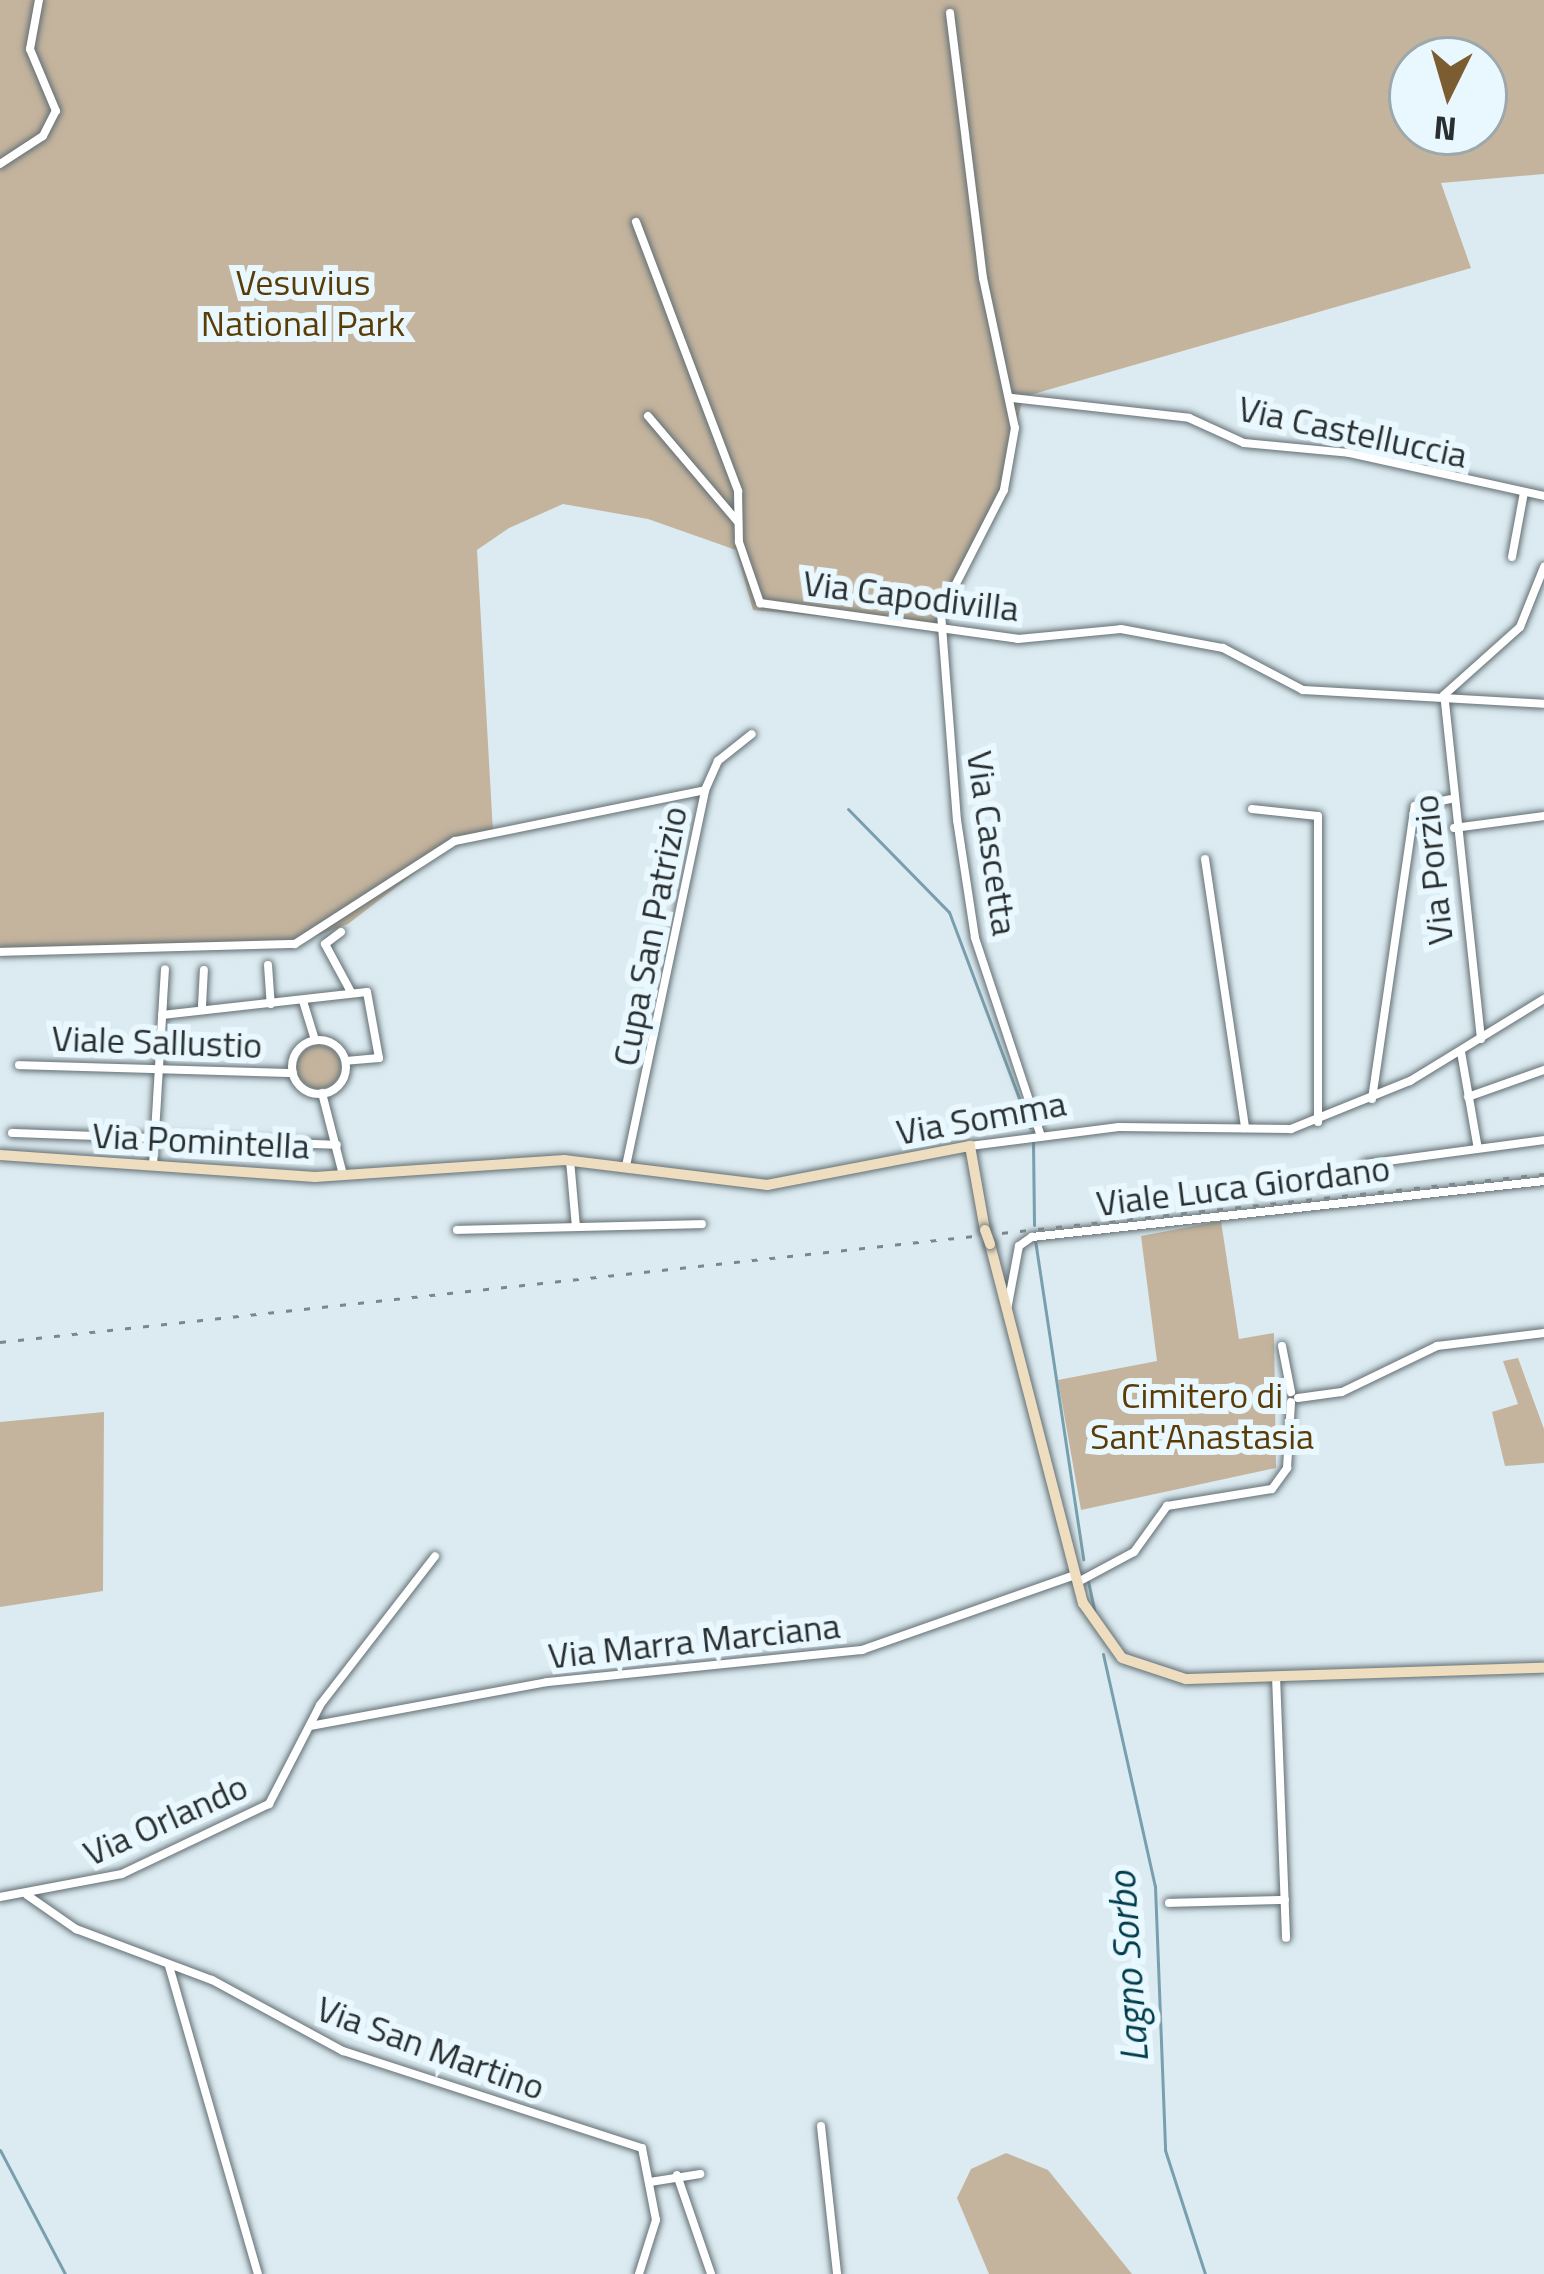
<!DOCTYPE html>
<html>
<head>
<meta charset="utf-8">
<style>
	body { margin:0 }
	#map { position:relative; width:1544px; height:2274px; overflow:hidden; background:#dcebf1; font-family:"Titillium Web",sans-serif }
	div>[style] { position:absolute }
	.green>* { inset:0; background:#c4b49e }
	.round { border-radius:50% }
	.stream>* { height:3px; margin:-1.5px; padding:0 1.5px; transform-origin:1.5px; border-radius:1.5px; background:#789fad }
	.roads { filter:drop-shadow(0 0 3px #626f74) drop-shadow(0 0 3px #626f74) }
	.minor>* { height:8px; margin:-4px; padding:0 4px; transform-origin:4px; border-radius:4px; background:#fff }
	.minor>.ring { margin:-4px; padding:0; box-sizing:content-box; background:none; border:8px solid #fff; border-radius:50% }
	.secondary>* { height:10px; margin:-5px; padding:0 5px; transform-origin:5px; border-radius:5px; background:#eeddbf }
	.rail>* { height:3px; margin-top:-1.5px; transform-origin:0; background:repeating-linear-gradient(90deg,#7c878a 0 6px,transparent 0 18px) }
	.bridges { filter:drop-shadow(0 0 3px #626f74) drop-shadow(0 0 3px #626f74) }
	.secondary-bridge>* { height:10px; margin:-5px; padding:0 5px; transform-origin:5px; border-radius:5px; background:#eeddbf }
	span { translate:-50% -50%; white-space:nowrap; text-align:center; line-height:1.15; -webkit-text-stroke:12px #e9f8fe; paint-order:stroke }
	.park-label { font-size:36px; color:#5a3c06 }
	.street-label { font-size:36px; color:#292f31 }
	.water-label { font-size:39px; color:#003c4b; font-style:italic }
	.north { position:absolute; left:1388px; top:36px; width:120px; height:120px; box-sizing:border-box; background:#e9f8fe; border:3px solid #9ca8ac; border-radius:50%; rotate:185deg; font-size:33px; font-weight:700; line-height:48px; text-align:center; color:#292f31 }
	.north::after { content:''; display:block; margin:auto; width:42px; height:54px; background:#7b5d31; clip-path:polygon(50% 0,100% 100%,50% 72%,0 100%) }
</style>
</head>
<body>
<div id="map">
	<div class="green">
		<div style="clip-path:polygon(evenodd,0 0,1544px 0,1544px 174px,1441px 183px,1471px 268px,1023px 397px,998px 502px,939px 628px,753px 610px,736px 550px,648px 519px,563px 504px,509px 528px,477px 550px,493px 832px,455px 842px,348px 924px,290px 946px,0 955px,0 0,1412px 60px,1484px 60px,1484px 132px,1412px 132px,1412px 60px)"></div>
		<div class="round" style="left:297px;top:1045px;width:44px;height:44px"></div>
		<div style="clip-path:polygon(1221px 1221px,1239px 1339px,1274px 1333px,1276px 1468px,1081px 1510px,1058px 1380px,1157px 1361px,1141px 1236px)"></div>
		<div style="clip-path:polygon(1518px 1358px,1544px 1429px,1544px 1463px,1505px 1466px,1492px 1412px,1518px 1404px,1503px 1361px)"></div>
		<div style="clip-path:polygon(104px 1412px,103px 1591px,0 1607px,0 1422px)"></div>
		<div style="clip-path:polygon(1006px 2153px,1048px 2170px,1132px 2274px,989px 2274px,957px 2198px,971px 2169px)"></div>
	</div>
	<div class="stream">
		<div style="left:848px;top:809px;width:144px;rotate:45.6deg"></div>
		<div style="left:949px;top:912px;width:230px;rotate:69.4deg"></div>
		<div style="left:1033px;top:1142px;width:83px;rotate:89.3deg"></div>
		<div style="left:1035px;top:1240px;width:323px;rotate:81.4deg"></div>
		<div style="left:1088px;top:1581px;width:33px;rotate:78deg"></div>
		<div style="left:1103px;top:1654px;width:238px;rotate:77.4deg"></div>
		<div style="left:1155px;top:1886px;width:264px;rotate:87.8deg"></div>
		<div style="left:1165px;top:2150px;width:130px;rotate:72.1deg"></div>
		<div style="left:0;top:2150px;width:140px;rotate:62.3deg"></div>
	</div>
	<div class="roads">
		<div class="minor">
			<div style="left:950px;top:13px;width:267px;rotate:82.9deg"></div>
			<div style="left:983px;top:278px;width:153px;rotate:78deg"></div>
			<div style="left:1015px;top:428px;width:63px;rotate:100.1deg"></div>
			<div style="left:1004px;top:490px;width:138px;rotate:117.1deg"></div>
			<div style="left:941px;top:613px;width:208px;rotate:85.6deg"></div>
			<div style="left:957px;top:820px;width:119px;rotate:81.3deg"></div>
			<div style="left:975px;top:938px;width:206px;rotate:71.6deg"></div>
			<div style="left:0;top:164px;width:51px;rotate:-33.1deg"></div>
			<div style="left:43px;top:136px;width:28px;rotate:-63deg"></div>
			<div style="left:56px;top:111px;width:67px;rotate:-112.8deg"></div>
			<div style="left:30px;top:49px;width:50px;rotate:-79.6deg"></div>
			<div style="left:636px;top:222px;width:288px;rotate:69.2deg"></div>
			<div style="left:738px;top:491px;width:51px;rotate:88.9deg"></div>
			<div style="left:739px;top:542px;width:65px;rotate:71deg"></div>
			<div style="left:760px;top:603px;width:260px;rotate:7.9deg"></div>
			<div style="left:1018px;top:639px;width:103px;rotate:-5.5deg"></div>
			<div style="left:1121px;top:629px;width:104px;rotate:10.6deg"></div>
			<div style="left:1223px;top:648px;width:90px;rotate:27.7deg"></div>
			<div style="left:1303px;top:690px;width:241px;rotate:3.3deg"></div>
			<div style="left:1012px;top:398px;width:178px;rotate:6.4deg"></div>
			<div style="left:1189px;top:418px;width:60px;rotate:24.4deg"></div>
			<div style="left:1244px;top:443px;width:105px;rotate:5.4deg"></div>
			<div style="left:1349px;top:453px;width:200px;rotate:12.4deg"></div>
			<div style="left:648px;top:416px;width:139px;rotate:49.7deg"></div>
			<div style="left:1512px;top:557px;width:66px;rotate:-79.5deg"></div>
			<div style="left:1252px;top:809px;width:66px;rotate:6.1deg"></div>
			<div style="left:1318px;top:816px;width:306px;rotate:90deg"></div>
			<div style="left:1454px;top:828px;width:91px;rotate:-7.6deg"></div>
			<div style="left:1205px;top:859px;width:272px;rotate:81.5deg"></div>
			<div style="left:341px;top:932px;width:20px;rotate:143deg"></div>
			<div style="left:325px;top:944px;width:55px;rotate:61.6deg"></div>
			<div style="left:0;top:952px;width:295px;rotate:-1.6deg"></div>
			<div style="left:295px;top:944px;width:190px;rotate:-32.8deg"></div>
			<div style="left:455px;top:841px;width:255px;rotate:-11.5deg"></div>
			<div style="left:268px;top:965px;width:39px;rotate:86deg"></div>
			<div style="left:303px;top:1001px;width:41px;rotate:72.9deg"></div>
			<div style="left:202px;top:1006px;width:36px;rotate:-87deg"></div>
			<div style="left:162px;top:1015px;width:206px;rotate:-6.4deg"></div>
			<div style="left:367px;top:992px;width:67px;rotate:79.7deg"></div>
			<div style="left:379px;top:1058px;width:33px;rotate:175deg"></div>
			<div style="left:1481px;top:1039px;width:346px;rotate:-96.1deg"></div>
			<div style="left:1444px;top:695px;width:102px;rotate:-41.8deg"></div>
			<div style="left:1520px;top:627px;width:65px;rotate:-68.2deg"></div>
			<div class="ring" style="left:292px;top:1040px;width:46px;height:46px"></div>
			<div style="left:1461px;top:1052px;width:98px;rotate:80.1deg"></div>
			<div style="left:19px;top:1065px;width:274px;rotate:1.7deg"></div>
			<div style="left:322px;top:1093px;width:85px;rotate:75.6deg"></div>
			<div style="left:1468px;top:1097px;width:81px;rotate:-19.6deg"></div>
			<div style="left:1372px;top:1099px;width:296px;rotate:-81.7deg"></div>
			<div style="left:1415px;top:806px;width:36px;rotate:-11deg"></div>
			<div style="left:12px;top:1133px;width:325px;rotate:2.1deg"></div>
			<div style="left:970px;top:1146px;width:150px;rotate:-7.3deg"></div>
			<div style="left:1119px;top:1127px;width:172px;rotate:0.7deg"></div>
			<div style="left:1291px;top:1129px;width:128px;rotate:-22deg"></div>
			<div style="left:1410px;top:1081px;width:157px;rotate:-31.5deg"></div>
			<div style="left:570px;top:1160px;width:67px;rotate:84.9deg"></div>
			<div style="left:1365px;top:1164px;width:181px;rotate:-7.6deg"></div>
			<div style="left:153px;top:1165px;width:196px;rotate:-86.5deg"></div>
			<div style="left:626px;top:1166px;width:384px;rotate:-78.1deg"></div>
			<div style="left:705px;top:790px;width:32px;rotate:-66deg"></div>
			<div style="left:718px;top:761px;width:43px;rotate:-38.5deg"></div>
			<div style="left:457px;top:1230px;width:245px;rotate:-1.4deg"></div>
			<div style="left:1007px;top:1310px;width:65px;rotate:-79.4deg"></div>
			<div style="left:1019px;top:1246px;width:16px;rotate:-35deg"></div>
			<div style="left:1032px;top:1237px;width:515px;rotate:-6.24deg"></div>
			<div style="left:1282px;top:1346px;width:47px;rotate:78.9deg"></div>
			<div style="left:1298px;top:1398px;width:44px;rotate:-7.8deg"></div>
			<div style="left:1342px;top:1392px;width:106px;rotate:-25.8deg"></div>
			<div style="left:1437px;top:1346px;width:108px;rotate:-6.9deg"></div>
			<div style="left:1078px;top:1582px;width:64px;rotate:-28.2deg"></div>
			<div style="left:1134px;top:1552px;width:57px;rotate:-54.3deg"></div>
			<div style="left:1167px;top:1506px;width:106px;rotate:-9.2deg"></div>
			<div style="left:1272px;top:1489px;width:26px;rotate:-54deg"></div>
			<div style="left:1287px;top:1468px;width:66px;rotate:-86.5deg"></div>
			<div style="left:1276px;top:1676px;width:262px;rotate:87.8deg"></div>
			<div style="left:310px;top:1726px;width:241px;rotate:-10.5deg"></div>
			<div style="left:547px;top:1682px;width:317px;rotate:-5.8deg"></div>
			<div style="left:862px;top:1650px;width:226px;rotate:-19.4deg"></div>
			<div style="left:27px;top:1895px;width:60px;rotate:34.8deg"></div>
			<div style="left:76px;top:1929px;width:145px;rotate:20.6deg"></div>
			<div style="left:212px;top:1980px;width:149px;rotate:28.5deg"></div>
			<div style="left:343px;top:2051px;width:314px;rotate:18deg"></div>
			<div style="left:642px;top:2148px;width:73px;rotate:79deg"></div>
			<div style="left:656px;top:2220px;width:57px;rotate:107.5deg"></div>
			<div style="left:0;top:1897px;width:124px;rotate:-10.7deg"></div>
			<div style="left:122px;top:1874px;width:163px;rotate:-25.5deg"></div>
			<div style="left:269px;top:1804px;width:111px;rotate:-62.7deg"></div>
			<div style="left:320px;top:1705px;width:188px;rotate:-52.3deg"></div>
			<div style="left:1169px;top:1903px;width:116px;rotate:-1.5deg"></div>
			<div style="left:169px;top:1966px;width:321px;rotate:73.9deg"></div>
			<div style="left:821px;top:2126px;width:149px;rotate:83.8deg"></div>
			<div style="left:677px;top:2175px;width:105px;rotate:71deg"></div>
			<div style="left:650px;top:2182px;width:51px;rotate:-9.1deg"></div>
		</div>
		<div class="secondary">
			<div style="left:0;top:1155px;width:316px;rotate:4deg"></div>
			<div style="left:315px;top:1177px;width:250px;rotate:-3.9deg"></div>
			<div style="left:564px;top:1160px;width:205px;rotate:7deg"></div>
			<div style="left:767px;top:1185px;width:207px;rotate:-10.9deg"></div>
			<div style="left:970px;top:1146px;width:85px;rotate:79.9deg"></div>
			<div style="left:990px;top:1244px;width:371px;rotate:75.5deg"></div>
			<div style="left:1083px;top:1603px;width:67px;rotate:54.7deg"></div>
			<div style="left:1122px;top:1658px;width:67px;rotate:18.2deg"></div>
			<div style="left:1186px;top:1679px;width:358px;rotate:-1.8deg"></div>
		</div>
	</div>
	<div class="rail">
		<div style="left:0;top:1342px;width:1553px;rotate:-6.21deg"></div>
	</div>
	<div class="bridges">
		<div class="secondary-bridge">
			<div style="left:985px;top:1230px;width:15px;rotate:70deg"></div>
		</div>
	</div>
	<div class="park-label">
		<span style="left:303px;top:302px">Vesuvius<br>National Park</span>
		<span style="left:1202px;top:1415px">Cimitero di<br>Sant'Anastasia</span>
	</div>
	<div class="street-label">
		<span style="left:1353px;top:431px;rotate:12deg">Via Castelluccia</span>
		<span style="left:911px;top:595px;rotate:7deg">Via Capodivilla</span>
		<span style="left:993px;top:843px;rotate:82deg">Via Cascetta</span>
		<span style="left:1432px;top:870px;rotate:-96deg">Via Porzio</span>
		<span style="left:649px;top:936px;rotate:-79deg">Cupa San Patrizio</span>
		<span style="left:157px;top:1041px;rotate:2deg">Viale Sallustio</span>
		<span style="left:981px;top:1117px;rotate:-10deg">Via Somma</span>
		<span style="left:201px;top:1140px;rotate:3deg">Via Pomintella</span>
		<span style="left:1243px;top:1185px;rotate:-7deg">Viale Luca Giordano</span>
		<span style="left:694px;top:1640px;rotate:-6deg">Via Marra Marciana</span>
		<span style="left:165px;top:1819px;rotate:-24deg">Via Orlando</span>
		<span style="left:431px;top:2047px;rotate:20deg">Via San Martino</span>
	</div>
	<div class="water-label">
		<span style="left:1128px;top:1967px;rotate:-94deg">Lagno Sorbo</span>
	</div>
	<div class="north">N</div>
</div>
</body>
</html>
